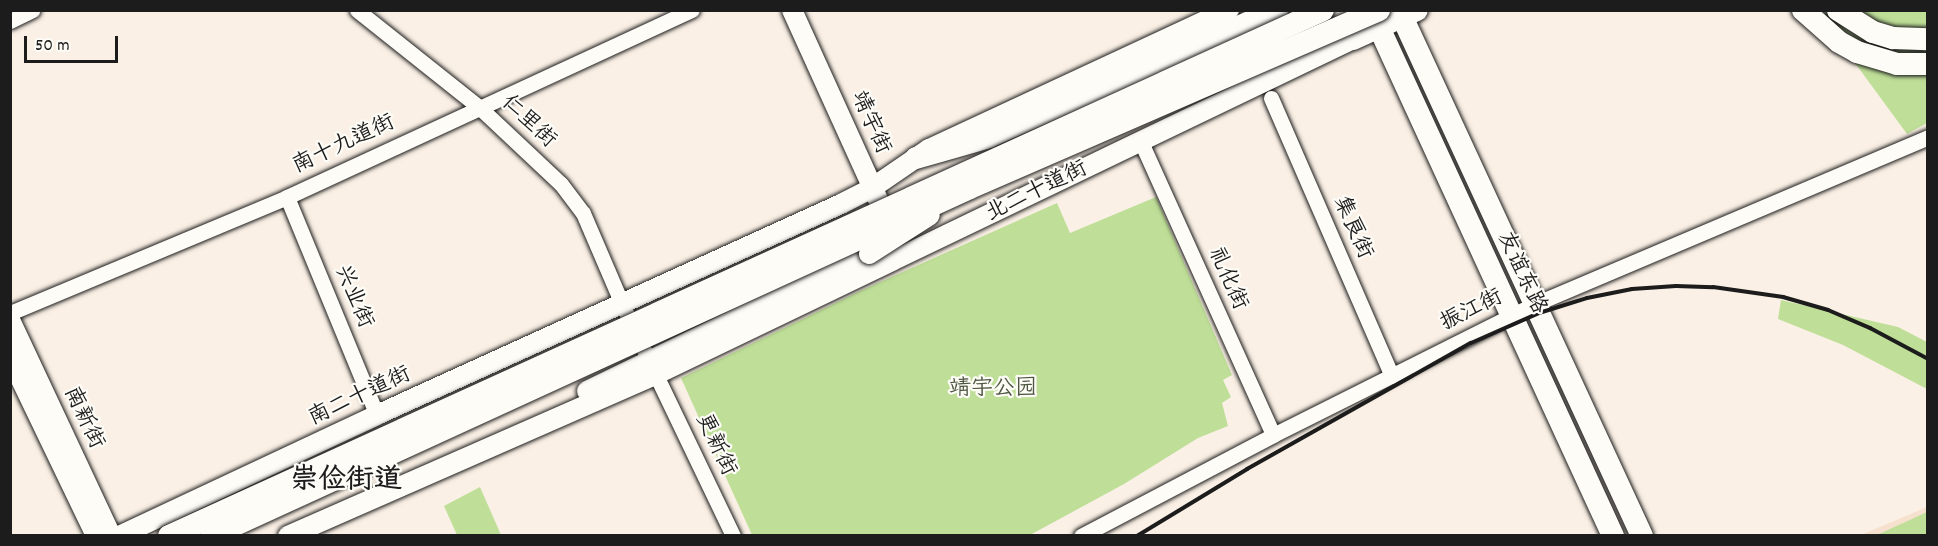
<!DOCTYPE html>
<html>
<head>
<meta charset="utf-8">
<style>
	body { margin:0 }
	#map { position:relative; width:1938px; height:546px; overflow:hidden; background:#faf0e5; font-family:Dekko,"LXGW WenKai TC",sans-serif }
	div>[style] { position:absolute }
	.built>* { inset:0; background:#f6e1cf }
	.green>* { inset:0; background:#bfdf98 }
	.roads { filter:drop-shadow(0 0 2px #1c1c1c) drop-shadow(0 0 2px #1c1c1c) }
	.minor>* { height:15px; margin:-7.5px; padding:0 7.5px; transform-origin:7.5px; border-radius:7.5px; background:#fdfcf7 }
	.major>* { height:20px; margin:-10px; padding:0 10px; transform-origin:10px; border-radius:10px; background:#fdfcf7 }
	.highway>* { height:22px; margin:-11px; padding:0 11px; transform-origin:11px; border-radius:11px; background:#fdfcf7 }
	.rail>* { height:4px; margin:-2px; padding:0 2px; transform-origin:2px; border-radius:2px; background:#1c1c1c }
	.bridges { filter:drop-shadow(0 0 2px #1c1c1c) drop-shadow(0 0 2px #1c1c1c) }
	.major-bridge>* { height:20px; margin:-10px; padding:0 10px; transform-origin:10px; border-radius:10px; background:#fdfcf7 }
	.highway-bridge>* { height:22px; margin:-11px; padding:0 11px; transform-origin:11px; border-radius:11px; background:#fdfcf7 }
	span { translate:-50% -50%; white-space:nowrap; text-align:center; line-height:1.15; -webkit-text-stroke:4.5px #fdfcf7; paint-order:stroke }
	.street-label { font-size:22px; color:#1c1c1c }
	.park-label { font-size:22px; color:#4d5641 }
	.district-label { font-size:28px; color:#1c1c1c; font-weight:700 }
	.frame { position:absolute; inset:0; border:12px solid #1c1c1c; pointer-events:none }
	.scale { position:absolute; left:24px; top:36px; width:94px; height:27px; box-sizing:border-box; border:3px solid #1c1c1c; border-top:0; padding-left:8px; font-size:18px; line-height:21px; white-space:nowrap; color:#1c1c1c; -webkit-text-stroke:4px #fdfcf7; paint-order:stroke }
</style>
</head>
<body>
<div id="map">
	<div class="built">
		<div style="clip-path:polygon(1927px 507px,1927px 535px,1861px 535px)"></div>
	</div>
	<div class="green">
		<div style="clip-path:polygon(1817px 11px,1927px 11px,1927px 123px,1907px 134px)"></div>
		<div style="clip-path:polygon(1156px 197px,1232px 375px,1223px 380px,1231px 397px,1222px 403px,1228px 426px,1198px 438px,1124px 484px,1030px 535px,752px 535px,681px 378px,860px 291px,1057px 203px,1070px 233px)"></div>
		<div style="clip-path:polygon(1781px 300px,1898px 327px,1927px 342px,1927px 389px,1843px 345px,1778px 319px)"></div>
		<div style="clip-path:polygon(480px 487px,501px 535px,457px 535px,444px 506px)"></div>
		<div style="clip-path:polygon(1927px 512px,1927px 535px,1879px 534px)"></div>
	</div>
	<div class="roads">
		<div class="minor">
			<div style="left:357px;top:10px;width:156px;rotate:38.5deg"></div>
			<div style="left:479px;top:107px;width:112px;rotate:43.2deg"></div>
			<div style="left:561px;top:184px;width:36px;rotate:53deg"></div>
			<div style="left:583px;top:213px;width:99px;rotate:66.8deg"></div>
			<div style="left:622px;top:304px;width:257px;rotate:64.4deg"></div>
			<div style="left:10px;top:21px;width:25px;rotate:-26deg"></div>
			<div style="left:1271px;top:98px;width:303px;rotate:66.5deg"></div>
			<div style="left:1141px;top:142px;width:321px;rotate:65.7deg"></div>
			<div style="left:287px;top:197px;width:236px;rotate:67.6deg"></div>
			<div style="left:10px;top:313px;width:300px;rotate:-22.7deg"></div>
			<div style="left:287px;top:197px;width:446px;rotate:-24.8deg"></div>
			<div style="left:1081px;top:536px;width:217px;rotate:-27.7deg"></div>
			<div style="left:1273px;top:435px;width:293px;rotate:-26.6deg"></div>
			<div style="left:1535px;top:304px;width:427px;rotate:-23deg"></div>
		</div>
		<div class="major">
			<div style="left:792px;top:10px;width:209px;rotate:65.6deg"></div>
			<div style="left:10px;top:320px;width:238px;rotate:64.9deg"></div>
			<div style="left:10px;top:357px;width:199px;rotate:64.3deg"></div>
			<div style="left:587px;top:391px;width:314px;rotate:-25.9deg"></div>
			<div style="left:119px;top:536px;width:285px;rotate:-25.1deg"></div>
			<div style="left:377px;top:415px;width:510px;rotate:-24.45deg"></div>
			<div style="left:841px;top:204px;width:35px;rotate:-27deg"></div>
			<div style="left:872px;top:188px;width:69px;rotate:-34.4deg"></div>
			<div style="left:929px;top:149px;width:331px;rotate:-24.9deg"></div>
			<div style="left:288px;top:536px;width:403px;rotate:-23.7deg"></div>
			<div style="left:657px;top:374px;width:772px;rotate:-25.7deg"></div>
		</div>
		<div class="highway">
			<div style="left:1371px;top:10px;width:579px;rotate:65.29deg"></div>
			<div style="left:1399px;top:10px;width:579px;rotate:65.2deg"></div>
			<div style="left:1803px;top:10px;width:48px;rotate:41.6deg"></div>
			<div style="left:1839px;top:42px;width:21px;rotate:29deg"></div>
			<div style="left:1857px;top:52px;width:42px;rotate:16.7deg"></div>
			<div style="left:1897px;top:64px;width:31px"></div>
			<div style="left:1838px;top:10px;width:41px;rotate:32.2deg"></div>
			<div style="left:1873px;top:32px;width:21px;rotate:17deg"></div>
			<div style="left:1893px;top:38px;width:35px;rotate:2deg"></div>
			<div style="left:1353px;top:39px;width:70px;rotate:-24.4deg"></div>
			<div style="left:916px;top:158px;width:76px;rotate:-16deg"></div>
			<div style="left:989px;top:137px;width:315px;rotate:-23.8deg"></div>
		</div>
	</div>
	<div class="rail">
		<div style="left:1137px;top:536px;width:129px;rotate:-31.3deg"></div>
		<div style="left:1247px;top:469px;width:257px;rotate:-29.4deg"></div>
		<div style="left:1471px;top:343px;width:74px;rotate:-23.8deg"></div>
		<div style="left:1539px;top:313px;width:50px;rotate:-17.4deg"></div>
		<div style="left:1587px;top:298px;width:46px;rotate:-11.3deg"></div>
		<div style="left:1632px;top:289px;width:44px;rotate:-3.9deg"></div>
		<div style="left:1676px;top:286px;width:37px;rotate:2deg"></div>
		<div style="left:1713px;top:287px;width:71px;rotate:8.1deg"></div>
		<div style="left:1783px;top:297px;width:47px;rotate:16.1deg"></div>
		<div style="left:1828px;top:310px;width:46px;rotate:23.2deg"></div>
		<div style="left:1870px;top:328px;width:66px;rotate:28.1deg"></div>
	</div>
	<div class="bridges">
		<div class="major-bridge">
			<div style="left:869px;top:254px;width:72px;rotate:-32.6deg"></div>
		</div>
		<div class="highway-bridge">
			<div style="left:169px;top:536px;width:1268px;rotate:-24.5deg"></div>
			<div style="left:211px;top:536px;width:835px;rotate:-24.63deg"></div>
			<div style="left:970px;top:188px;width:446px;rotate:-23.5deg"></div>
		</div>
	</div>
	<div class="street-label">
		<span style="left:528px;top:122px;rotate:43deg">仁里街</span>
		<span style="left:870px;top:123px;rotate:66deg">靖宇街</span>
		<span style="left:344px;top:145px;rotate:-25deg">南十九道街</span>
		<span style="left:1037px;top:192px;rotate:-26deg">北二十道街</span>
		<span style="left:1352px;top:228px;rotate:66deg">集良街</span>
		<span style="left:1521px;top:273px;rotate:65deg">友谊东路</span>
		<span style="left:1227px;top:279px;rotate:66deg">礼化街</span>
		<span style="left:353px;top:297px;rotate:67deg">兴业街</span>
		<span style="left:1472px;top:311px;rotate:-26deg">振江街</span>
		<span style="left:360px;top:397px;rotate:-25deg">南二十道街</span>
		<span style="left:83px;top:418px;rotate:65deg">南新街</span>
		<span style="left:715px;top:445px;rotate:65deg">更新街</span>
	</div>
	<div class="park-label">
		<span style="left:993px;top:390px">靖宇公园</span>
	</div>
	<div class="district-label">
		<span style="left:346px;top:482px">崇俭街道</span>
	</div>
	<div class="frame"></div>
	<div class="scale">50 m</div>
</div>
</body>
</html>
